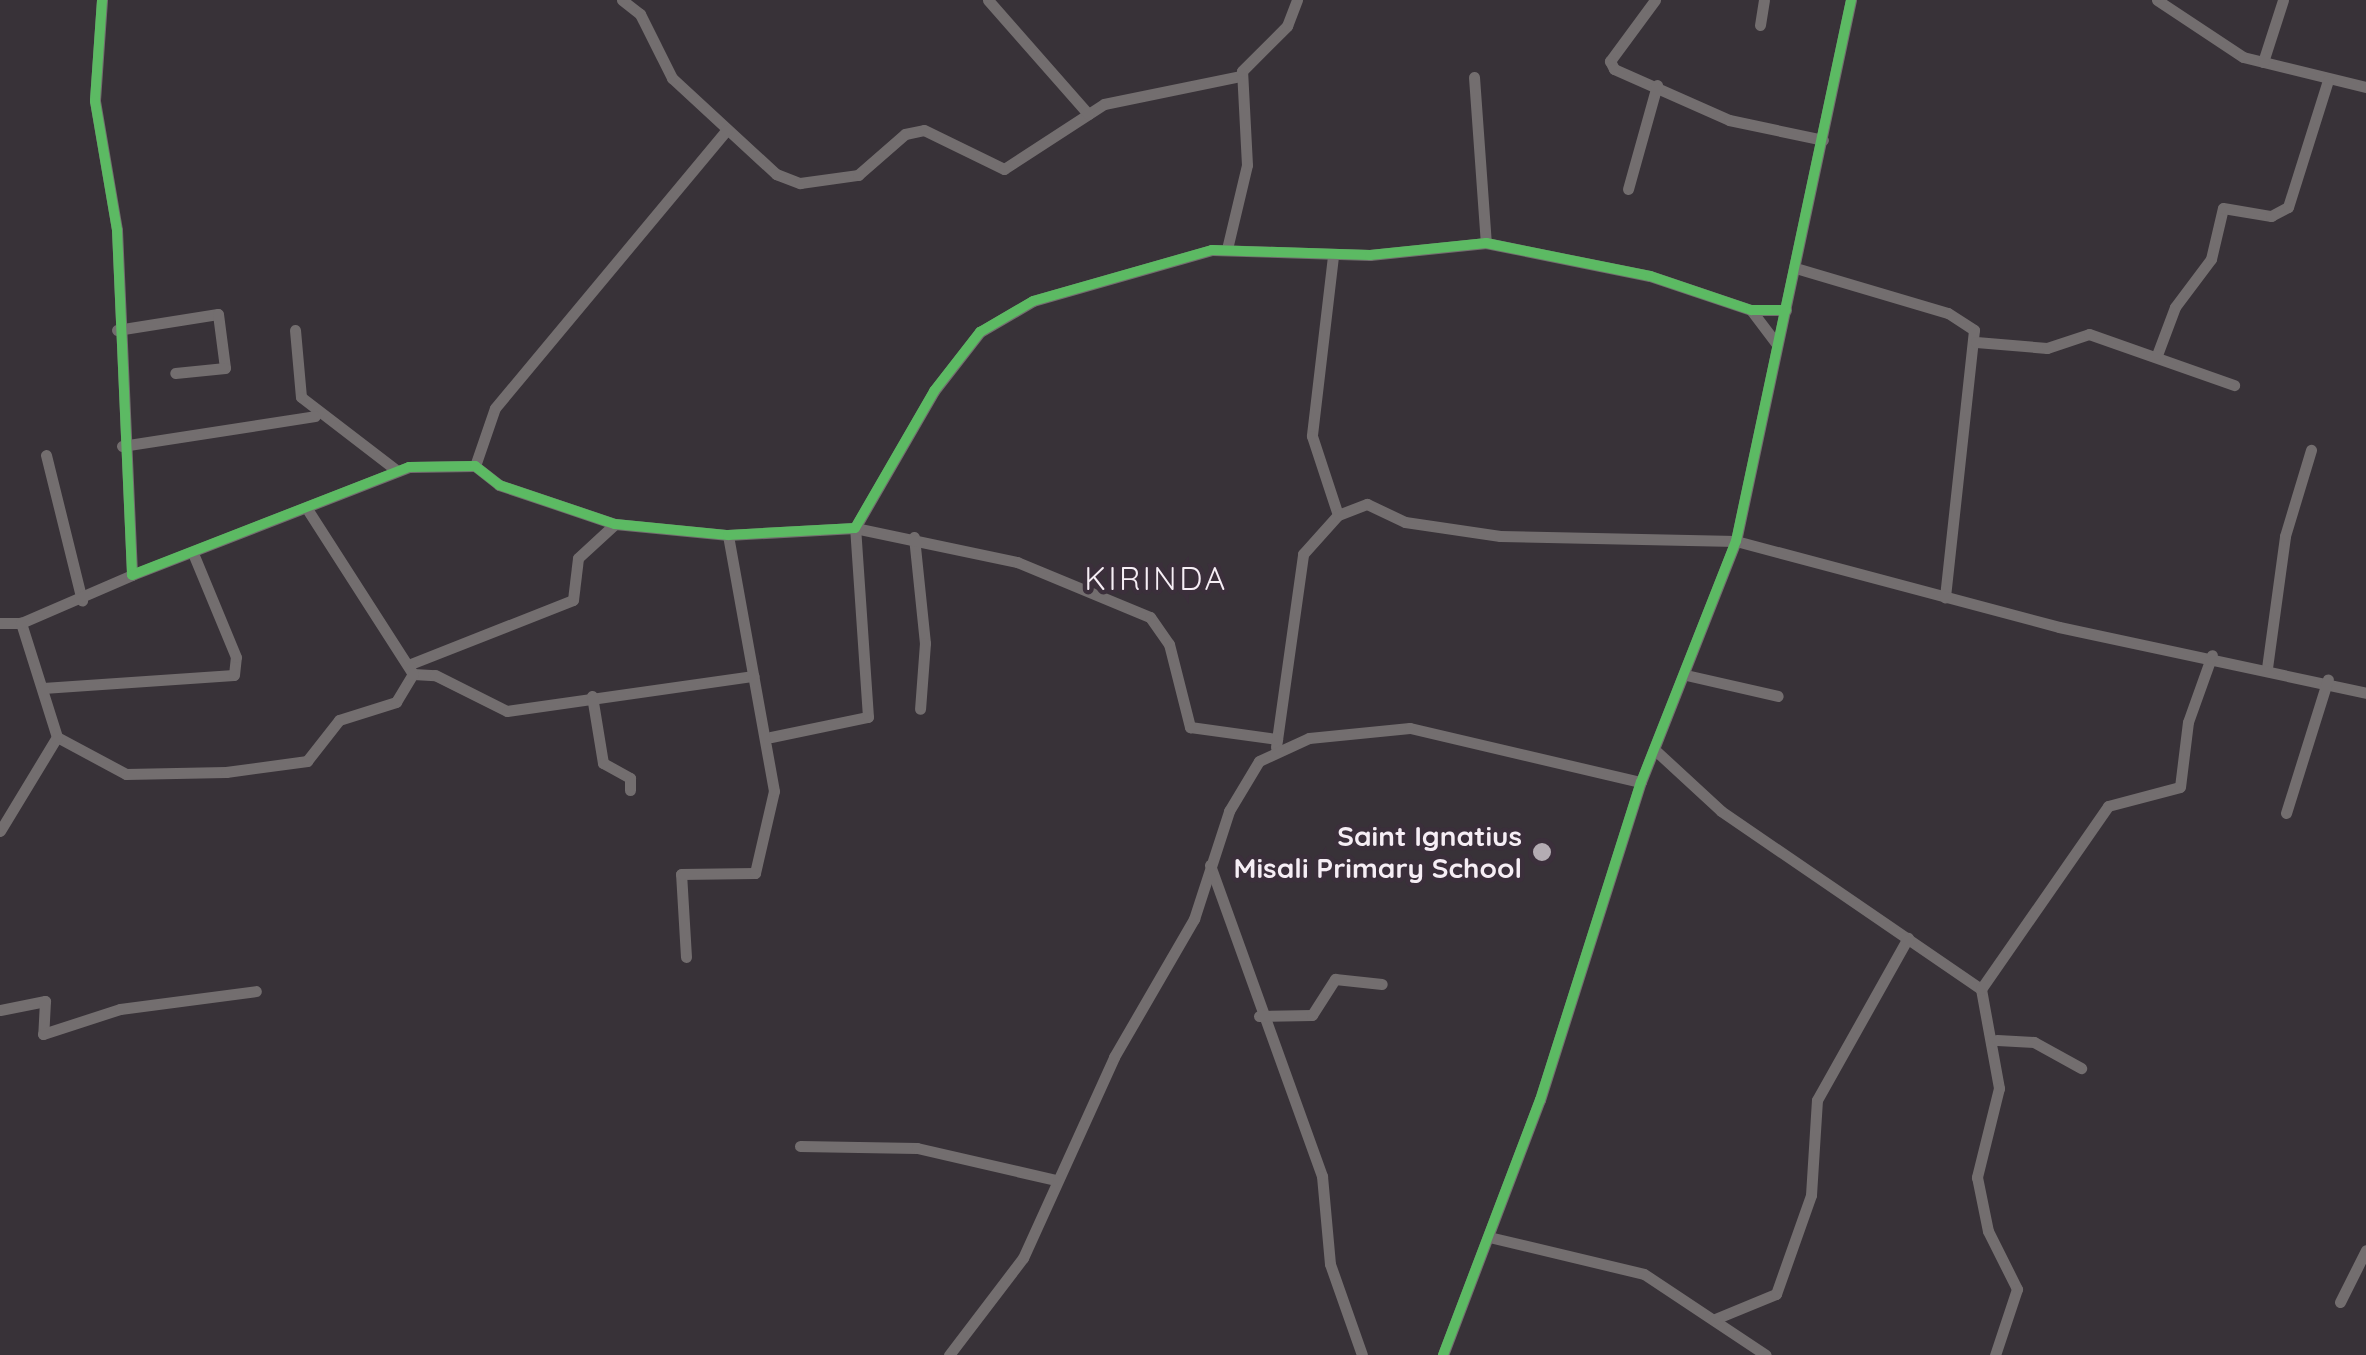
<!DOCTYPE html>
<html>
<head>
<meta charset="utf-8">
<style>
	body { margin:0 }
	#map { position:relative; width:2366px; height:1355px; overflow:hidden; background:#383238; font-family:Quicksand,sans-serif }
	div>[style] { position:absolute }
	.minor>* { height:11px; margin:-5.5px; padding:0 5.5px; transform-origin:5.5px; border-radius:5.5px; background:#736e6f }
	.cycleway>* { height:10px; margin:-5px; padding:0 5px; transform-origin:5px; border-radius:5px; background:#5cba63 }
	.dots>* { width:28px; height:28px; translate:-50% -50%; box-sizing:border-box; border:5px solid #3b2f3b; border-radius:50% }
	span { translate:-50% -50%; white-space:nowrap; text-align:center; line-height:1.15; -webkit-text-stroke:9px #3b2f3b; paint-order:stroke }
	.poi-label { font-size:28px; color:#f6eef5; font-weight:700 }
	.right { translate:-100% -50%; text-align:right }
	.quarter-label { font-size:32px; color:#f6eef5; letter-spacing:2.5px }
</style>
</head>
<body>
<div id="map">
	<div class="minor">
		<div style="left:102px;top:0;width:101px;rotate:94deg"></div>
		<div style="left:95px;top:101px;width:131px;rotate:80.3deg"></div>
		<div style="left:117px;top:230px;width:345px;rotate:87.5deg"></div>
		<div style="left:132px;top:575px;width:297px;rotate:-21.3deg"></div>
		<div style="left:409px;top:467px;width:66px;rotate:-0.9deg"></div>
		<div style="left:475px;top:466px;width:31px;rotate:38deg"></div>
		<div style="left:499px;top:485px;width:122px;rotate:18.6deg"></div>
		<div style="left:615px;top:524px;width:114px;rotate:5.6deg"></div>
		<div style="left:728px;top:535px;width:127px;rotate:-3.2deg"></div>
		<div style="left:855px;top:528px;width:158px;rotate:-60deg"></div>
		<div style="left:934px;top:391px;width:75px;rotate:-52.1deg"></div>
		<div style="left:980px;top:332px;width:61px;rotate:-30.3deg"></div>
		<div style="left:1033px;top:301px;width:186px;rotate:-15.9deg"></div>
		<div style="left:1212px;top:250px;width:158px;rotate:1.8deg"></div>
		<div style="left:1370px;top:255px;width:117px;rotate:-5.9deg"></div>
		<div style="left:1486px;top:243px;width:167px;rotate:11.4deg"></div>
		<div style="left:1650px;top:276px;width:107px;rotate:18.6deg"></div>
		<div style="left:1751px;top:310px;width:35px"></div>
		<div style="left:622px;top:0;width:23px;rotate:38deg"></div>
		<div style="left:640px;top:14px;width:72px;rotate:63.4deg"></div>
		<div style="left:672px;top:78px;width:142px;rotate:42.7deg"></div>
		<div style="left:776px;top:174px;width:26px;rotate:21deg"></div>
		<div style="left:800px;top:183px;width:59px;rotate:-7.9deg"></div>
		<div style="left:858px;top:175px;width:62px;rotate:-41.1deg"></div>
		<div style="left:905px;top:134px;width:19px;rotate:-12deg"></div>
		<div style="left:924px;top:130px;width:89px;rotate:26deg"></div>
		<div style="left:1004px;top:169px;width:119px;rotate:-33deg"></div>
		<div style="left:1104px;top:104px;width:140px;rotate:-11.6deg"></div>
		<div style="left:988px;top:0;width:152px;rotate:48.7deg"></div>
		<div style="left:1655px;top:0;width:76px;rotate:126.4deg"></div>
		<div style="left:1610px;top:61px;width:9px;rotate:63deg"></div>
		<div style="left:1614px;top:69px;width:126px;rotate:23.9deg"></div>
		<div style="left:1729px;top:120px;width:96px;rotate:12deg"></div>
		<div style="left:2157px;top:0;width:103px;rotate:33.5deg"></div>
		<div style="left:2243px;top:57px;width:127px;rotate:13.7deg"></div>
		<div style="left:1760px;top:25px;width:25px;rotate:-81deg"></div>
		<div style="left:2263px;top:62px;width:65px;rotate:-72.1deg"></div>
		<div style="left:1474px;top:77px;width:166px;rotate:85.9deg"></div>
		<div style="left:1628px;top:189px;width:108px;rotate:-74.4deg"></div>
		<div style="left:1227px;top:249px;width:86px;rotate:-76.6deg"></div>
		<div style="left:1247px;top:165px;width:94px;rotate:-93deg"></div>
		<div style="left:1242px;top:71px;width:64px;rotate:-45deg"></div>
		<div style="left:1287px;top:26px;width:28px;rotate:-69deg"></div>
		<div style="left:1333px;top:256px;width:181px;rotate:96.7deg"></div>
		<div style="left:1312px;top:436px;width:83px;rotate:71.8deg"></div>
		<div style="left:1799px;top:269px;width:155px;rotate:16.5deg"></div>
		<div style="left:1948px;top:313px;width:31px;rotate:33deg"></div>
		<div style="left:1974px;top:330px;width:269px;rotate:96.2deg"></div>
		<div style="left:1751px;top:310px;width:41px;rotate:52.9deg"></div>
		<div style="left:117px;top:330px;width:102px;rotate:-9deg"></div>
		<div style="left:218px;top:314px;width:54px;rotate:82.6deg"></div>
		<div style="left:225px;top:368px;width:50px;rotate:174.3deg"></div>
		<div style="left:295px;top:330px;width:67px;rotate:84.9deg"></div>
		<div style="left:301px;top:397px;width:118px;rotate:37.5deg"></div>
		<div style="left:1976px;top:342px;width:71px;rotate:4.8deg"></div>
		<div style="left:2047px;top:348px;width:44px;rotate:-18.4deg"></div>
		<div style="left:2089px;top:334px;width:154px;rotate:19.4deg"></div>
		<div style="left:2157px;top:355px;width:51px;rotate:-69.4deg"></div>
		<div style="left:2175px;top:307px;width:60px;rotate:-53.1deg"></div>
		<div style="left:2211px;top:259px;width:52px;rotate:-76.8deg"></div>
		<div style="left:2223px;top:208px;width:49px;rotate:9.5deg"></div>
		<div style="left:2271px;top:216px;width:19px;rotate:-28deg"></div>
		<div style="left:2288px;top:207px;width:133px;rotate:-72.5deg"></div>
		<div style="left:122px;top:446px;width:195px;rotate:-8.8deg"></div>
		<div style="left:46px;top:455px;width:150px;rotate:76.1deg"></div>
		<div style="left:475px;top:466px;width:61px;rotate:-71deg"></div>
		<div style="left:495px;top:408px;width:362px;rotate:-50.2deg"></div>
		<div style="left:914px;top:537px;width:107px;rotate:84.1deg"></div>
		<div style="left:925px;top:643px;width:66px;rotate:94.3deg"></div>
		<div style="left:0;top:623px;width:21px"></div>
		<div style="left:408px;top:665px;width:177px;rotate:-21.5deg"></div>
		<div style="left:573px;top:600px;width:42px;rotate:-83.2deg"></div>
		<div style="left:578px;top:558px;width:50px;rotate:-42.6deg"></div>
		<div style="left:2267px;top:668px;width:133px;rotate:-82.2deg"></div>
		<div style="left:2285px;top:536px;width:90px;rotate:-73.2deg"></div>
		<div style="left:413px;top:674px;width:22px;rotate:3deg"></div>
		<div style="left:435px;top:675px;width:80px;rotate:26.6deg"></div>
		<div style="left:507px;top:711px;width:249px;rotate:-8.1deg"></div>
		<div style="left:1686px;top:675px;width:94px;rotate:12.9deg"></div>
		<div style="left:43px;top:688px;width:191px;rotate:-3.9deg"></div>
		<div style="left:234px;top:675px;width:18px;rotate:-84deg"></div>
		<div style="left:236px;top:657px;width:113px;rotate:-112.5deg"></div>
		<div style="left:592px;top:696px;width:68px;rotate:80.7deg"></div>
		<div style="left:603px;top:763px;width:31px;rotate:29deg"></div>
		<div style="left:630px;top:778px;width:12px;rotate:90deg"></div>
		<div style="left:57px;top:737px;width:78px;rotate:28.2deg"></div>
		<div style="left:126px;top:774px;width:100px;rotate:-1.1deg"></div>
		<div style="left:226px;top:772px;width:82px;rotate:-7.7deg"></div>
		<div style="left:307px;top:761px;width:52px;rotate:-52deg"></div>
		<div style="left:339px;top:720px;width:60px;rotate:-17.5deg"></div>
		<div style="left:396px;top:702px;width:33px;rotate:-59deg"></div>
		<div style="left:413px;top:674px;width:193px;rotate:-122.7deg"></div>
		<div style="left:771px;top:737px;width:99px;rotate:-11.7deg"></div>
		<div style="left:868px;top:717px;width:189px;rotate:-93.9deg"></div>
		<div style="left:855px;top:528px;width:166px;rotate:11.9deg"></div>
		<div style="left:1017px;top:562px;width:144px;rotate:22.5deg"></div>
		<div style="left:1150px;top:617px;width:33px;rotate:55deg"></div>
		<div style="left:1169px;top:644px;width:86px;rotate:75.8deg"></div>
		<div style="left:1190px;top:727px;width:88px;rotate:7.9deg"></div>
		<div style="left:1276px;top:747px;width:195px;rotate:-82deg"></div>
		<div style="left:1303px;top:554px;width:52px;rotate:-48.1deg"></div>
		<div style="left:1338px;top:515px;width:31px;rotate:-21deg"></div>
		<div style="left:1367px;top:504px;width:42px;rotate:25.3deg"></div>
		<div style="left:1405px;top:522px;width:96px;rotate:8.4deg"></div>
		<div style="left:1500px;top:536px;width:236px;rotate:1.2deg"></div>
		<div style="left:1736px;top:541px;width:334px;rotate:14.9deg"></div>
		<div style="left:2059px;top:627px;width:314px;rotate:12.1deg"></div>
		<div style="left:1655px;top:750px;width:90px;rotate:42.7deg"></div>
		<div style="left:1721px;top:811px;width:315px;rotate:34.4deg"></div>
		<div style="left:1981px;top:989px;width:101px;rotate:79.7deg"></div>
		<div style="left:1999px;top:1088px;width:92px;rotate:103.9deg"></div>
		<div style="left:1977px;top:1177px;width:55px;rotate:78.5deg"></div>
		<div style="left:1988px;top:1231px;width:65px;rotate:63.4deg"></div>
		<div style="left:2017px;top:1289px;width:70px;rotate:108.4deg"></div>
		<div style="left:2286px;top:813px;width:140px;rotate:-72.6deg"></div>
		<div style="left:0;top:831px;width:110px;rotate:-58.8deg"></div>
		<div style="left:57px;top:737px;width:120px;rotate:-107.5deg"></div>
		<div style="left:21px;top:623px;width:121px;rotate:-23.4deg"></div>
		<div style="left:1210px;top:865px;width:331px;rotate:70.2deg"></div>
		<div style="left:1322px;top:1176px;width:88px;rotate:84.8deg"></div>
		<div style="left:1330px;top:1264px;width:96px;rotate:70.6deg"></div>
		<div style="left:686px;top:957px;width:83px;rotate:-93.4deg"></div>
		<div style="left:681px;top:874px;width:74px;rotate:-0.8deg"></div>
		<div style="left:755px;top:873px;width:84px;rotate:-77deg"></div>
		<div style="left:774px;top:791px;width:260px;rotate:-100.2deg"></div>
		<div style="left:1981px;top:989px;width:223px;rotate:-55.2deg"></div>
		<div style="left:2108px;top:806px;width:74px;rotate:-14.8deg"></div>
		<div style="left:2180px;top:787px;width:65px;rotate:-83deg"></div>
		<div style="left:2188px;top:722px;width:71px;rotate:-70.3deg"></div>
		<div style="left:0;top:1010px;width:46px;rotate:-11.3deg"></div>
		<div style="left:45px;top:1001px;width:33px;rotate:93deg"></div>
		<div style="left:43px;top:1034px;width:81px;rotate:-18deg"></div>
		<div style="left:120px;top:1009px;width:137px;rotate:-7.5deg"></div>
		<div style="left:1259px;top:1016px;width:53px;rotate:-1.1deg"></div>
		<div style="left:1312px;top:1015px;width:43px;rotate:-57.4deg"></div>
		<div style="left:1335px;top:979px;width:47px;rotate:6.1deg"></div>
		<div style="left:1997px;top:1040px;width:37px;rotate:3deg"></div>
		<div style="left:2034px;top:1042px;width:54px;rotate:29deg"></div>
		<div style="left:800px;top:1146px;width:117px;rotate:1deg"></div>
		<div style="left:917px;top:1148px;width:143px;rotate:13deg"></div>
		<div style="left:1489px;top:1237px;width:159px;rotate:13.4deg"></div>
		<div style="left:1644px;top:1274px;width:146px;rotate:33.6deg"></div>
		<div style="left:2340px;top:1302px;width:58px;rotate:-63.4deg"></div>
		<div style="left:1715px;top:1319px;width:66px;rotate:-22.3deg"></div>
		<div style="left:1776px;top:1294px;width:105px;rotate:-70.5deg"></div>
		<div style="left:1811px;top:1195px;width:95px;rotate:-86.4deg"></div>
		<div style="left:1817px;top:1100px;width:186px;rotate:-60.7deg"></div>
		<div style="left:949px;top:1355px;width:122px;rotate:-52.7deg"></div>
		<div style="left:1023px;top:1258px;width:221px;rotate:-65.6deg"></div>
		<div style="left:1114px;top:1057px;width:160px;rotate:-59.9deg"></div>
		<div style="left:1194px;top:919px;width:114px;rotate:-72deg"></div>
		<div style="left:1229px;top:811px;width:58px;rotate:-59deg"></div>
		<div style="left:1259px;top:761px;width:55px;rotate:-24.7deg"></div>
		<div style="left:1309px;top:738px;width:101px;rotate:-5.7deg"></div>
		<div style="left:1410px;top:728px;width:237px;rotate:13.2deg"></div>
		<div style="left:1443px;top:1355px;width:273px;rotate:-69.2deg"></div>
		<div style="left:1540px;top:1100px;width:334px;rotate:-72.4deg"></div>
		<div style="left:1641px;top:782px;width:259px;rotate:-68.5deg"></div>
		<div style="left:1736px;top:541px;width:553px;rotate:-78deg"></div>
	</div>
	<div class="cycleway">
		<div style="left:102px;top:0;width:101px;rotate:94deg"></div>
		<div style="left:95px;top:101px;width:131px;rotate:80.3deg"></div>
		<div style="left:117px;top:230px;width:345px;rotate:87.5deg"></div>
		<div style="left:132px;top:575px;width:297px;rotate:-21.3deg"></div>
		<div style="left:409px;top:467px;width:66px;rotate:-0.9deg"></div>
		<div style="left:475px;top:466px;width:31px;rotate:38deg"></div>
		<div style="left:499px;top:485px;width:122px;rotate:18.6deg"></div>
		<div style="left:615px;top:524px;width:114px;rotate:5.6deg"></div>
		<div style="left:728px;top:535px;width:127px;rotate:-3.2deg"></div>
		<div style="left:855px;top:528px;width:158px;rotate:-60deg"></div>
		<div style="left:934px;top:391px;width:75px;rotate:-52.1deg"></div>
		<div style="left:980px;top:332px;width:61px;rotate:-30.3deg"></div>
		<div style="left:1033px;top:301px;width:186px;rotate:-15.9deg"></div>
		<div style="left:1212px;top:250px;width:158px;rotate:1.8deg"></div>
		<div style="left:1370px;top:255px;width:117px;rotate:-5.9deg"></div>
		<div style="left:1486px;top:243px;width:167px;rotate:11.4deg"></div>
		<div style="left:1650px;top:276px;width:107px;rotate:18.6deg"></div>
		<div style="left:1751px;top:310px;width:35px"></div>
		<div style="left:1443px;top:1355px;width:273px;rotate:-69.2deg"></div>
		<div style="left:1540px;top:1100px;width:334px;rotate:-72.4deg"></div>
		<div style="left:1641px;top:782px;width:259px;rotate:-68.5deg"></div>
		<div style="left:1736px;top:541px;width:553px;rotate:-78deg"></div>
	</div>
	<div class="dots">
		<div style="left:1542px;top:852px;background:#b4acb3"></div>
	</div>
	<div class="poi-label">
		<span class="right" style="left:1522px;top:852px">Saint Ignatius<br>Misali Primary School</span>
	</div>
	<div class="quarter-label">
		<span style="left:1156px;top:578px">KIRINDA</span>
	</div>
</div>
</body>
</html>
